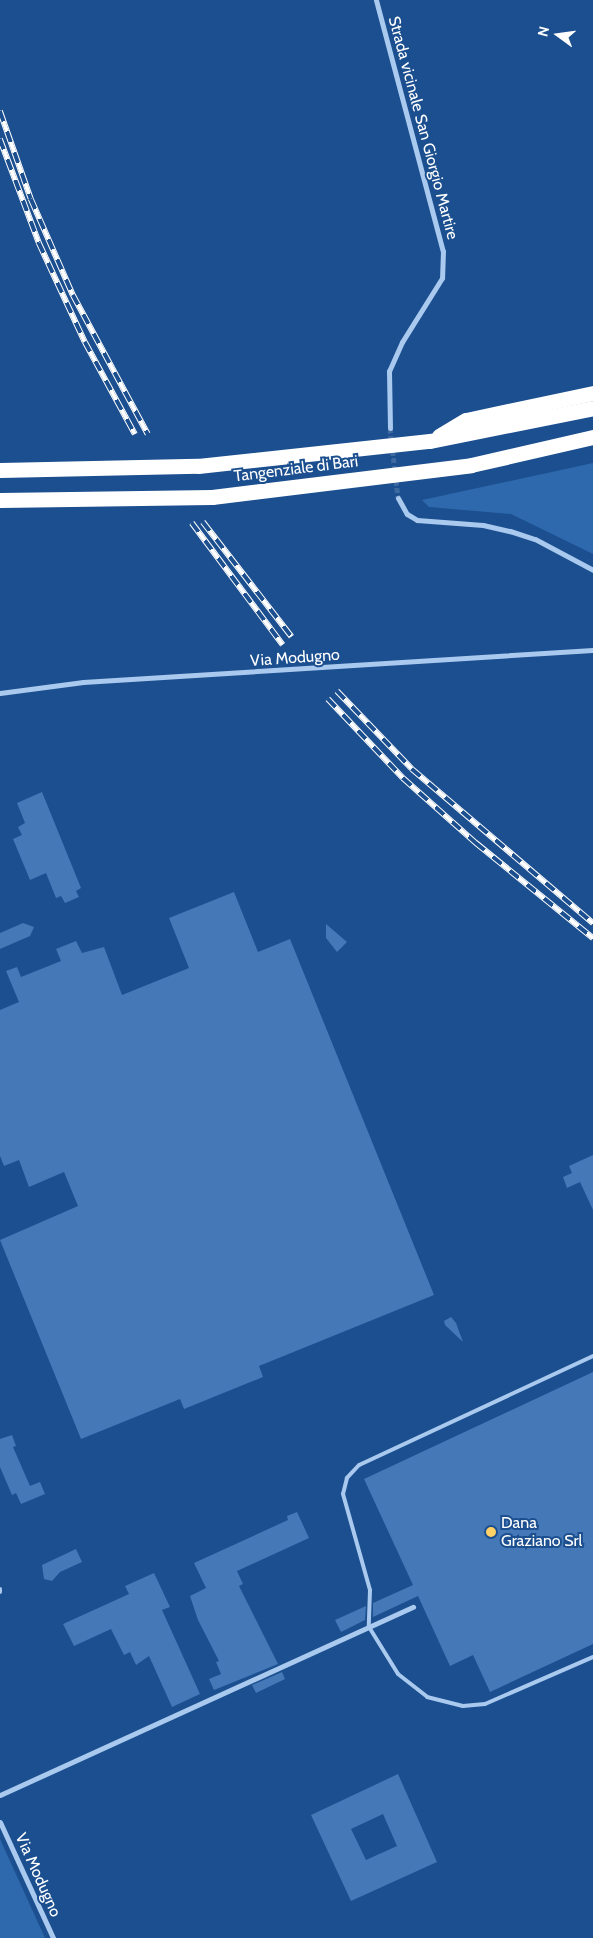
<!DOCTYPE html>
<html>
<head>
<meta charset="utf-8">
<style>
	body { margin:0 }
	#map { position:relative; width:593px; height:1938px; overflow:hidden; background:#1b4f8f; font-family:Cabin,sans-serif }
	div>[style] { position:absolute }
	.green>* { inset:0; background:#2e69ad }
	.building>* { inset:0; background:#4478b7 }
	.street-tunnel>* { height:5px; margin-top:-2.5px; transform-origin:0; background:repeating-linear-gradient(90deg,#3d69a0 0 5px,transparent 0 7.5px) }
	.lane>* { height:4px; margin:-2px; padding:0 2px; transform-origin:2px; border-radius:2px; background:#a9c9ee }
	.street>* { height:5px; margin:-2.5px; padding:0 2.5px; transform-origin:2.5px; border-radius:2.5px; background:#a9c9ee }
	.highway>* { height:15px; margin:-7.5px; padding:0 7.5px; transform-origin:7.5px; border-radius:7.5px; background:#fff }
	.rail>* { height:5.5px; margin-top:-2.75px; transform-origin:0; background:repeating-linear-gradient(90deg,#1b4f8f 0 11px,#fff 0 22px); box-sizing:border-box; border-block:1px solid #fff }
	.dots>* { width:14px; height:14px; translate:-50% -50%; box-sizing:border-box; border:2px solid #1b4f8f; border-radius:50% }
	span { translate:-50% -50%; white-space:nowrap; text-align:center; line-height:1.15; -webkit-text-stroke:4px #1b4f8f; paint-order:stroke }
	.street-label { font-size:16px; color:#fff }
	.poi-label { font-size:16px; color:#fff }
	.left { translate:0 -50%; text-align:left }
	.north { position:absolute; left:533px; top:10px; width:50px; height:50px; -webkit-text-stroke:4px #1b4f8f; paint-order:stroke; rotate:284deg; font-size:14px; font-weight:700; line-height:20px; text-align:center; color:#fff }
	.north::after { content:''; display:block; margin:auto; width:18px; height:22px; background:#fff; clip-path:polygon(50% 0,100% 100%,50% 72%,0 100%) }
</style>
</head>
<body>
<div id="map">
	<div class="green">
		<div style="clip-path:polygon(593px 463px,593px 554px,511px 514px,429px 507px,422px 500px)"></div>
		<div style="clip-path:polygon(0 1839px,45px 1938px,0 1938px)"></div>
	</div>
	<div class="building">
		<div style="clip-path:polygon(42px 792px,81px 888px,76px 891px,79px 897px,65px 903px,61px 896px,56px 898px,46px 873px,30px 880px,13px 839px,22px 835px,18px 827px,25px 823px,17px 803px)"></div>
		<div style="clip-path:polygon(234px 892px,258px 952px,290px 939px,434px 1295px,259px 1366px,263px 1377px,184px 1409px,180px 1399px,81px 1439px,0 1240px,78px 1206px,64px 1172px,29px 1187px,19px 1160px,4px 1166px,0 1156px,0 1010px,19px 1002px,6px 971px,17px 967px,21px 977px,61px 961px,56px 949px,76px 941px,82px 953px,104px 947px,122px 995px,189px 968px,169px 918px)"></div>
		<div style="clip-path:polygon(23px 923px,34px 927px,30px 936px,0 949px,0 933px)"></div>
		<div style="clip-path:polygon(326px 924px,347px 942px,337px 952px,326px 938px)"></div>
		<div style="clip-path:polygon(593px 1155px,593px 1210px,580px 1182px,567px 1188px,563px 1177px,572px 1173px,569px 1166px)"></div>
		<div style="clip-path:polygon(451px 1317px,456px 1323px,463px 1342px,445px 1325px,444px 1321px)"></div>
		<div style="clip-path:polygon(593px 1372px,593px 1644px,490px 1692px,473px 1655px,450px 1666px,418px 1596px,373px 1617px,373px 1603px,413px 1585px,364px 1479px)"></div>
		<div style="clip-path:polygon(12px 1435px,16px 1446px,13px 1447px,30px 1486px,40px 1482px,45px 1494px,21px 1504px,16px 1493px,12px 1495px,0 1467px,0 1439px)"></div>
		<div style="clip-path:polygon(297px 1512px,309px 1538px,237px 1571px,243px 1584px,239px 1586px,278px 1664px,214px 1690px,209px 1679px,221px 1674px,216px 1662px,219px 1661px,198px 1620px,190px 1596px,206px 1588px,194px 1563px,288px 1520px,287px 1516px)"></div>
		<div style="clip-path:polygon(76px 1549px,82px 1562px,60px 1572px,52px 1581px,44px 1579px,42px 1565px)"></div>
		<div style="clip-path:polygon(154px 1573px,170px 1607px,162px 1610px,200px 1694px,172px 1707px,149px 1656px,136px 1665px,130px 1652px,124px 1655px,111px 1629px,74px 1646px,63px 1624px,129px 1594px,125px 1586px)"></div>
		<div style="clip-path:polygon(366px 1606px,365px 1620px,341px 1632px,335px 1620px)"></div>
		<div style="clip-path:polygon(282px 1672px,285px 1679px,256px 1693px,252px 1685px)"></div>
		<div style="clip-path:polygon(evenodd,398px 1774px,437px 1862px,351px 1901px,311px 1815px,398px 1774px,383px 1814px,397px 1846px,366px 1860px,351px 1829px,383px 1814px)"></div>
	</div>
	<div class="street-tunnel">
		<div style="left:390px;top:428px;width:70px;rotate:83.5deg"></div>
	</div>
	<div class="lane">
		<div style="left:593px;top:1356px;width:258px;rotate:155deg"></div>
		<div style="left:359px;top:1465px;width:18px;rotate:133deg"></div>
		<div style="left:347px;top:1478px;width:16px;rotate:104deg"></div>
		<div style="left:343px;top:1494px;width:100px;rotate:74.3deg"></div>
		<div style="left:370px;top:1590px;width:37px;rotate:92deg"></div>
		<div style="left:369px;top:1627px;width:55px;rotate:58.3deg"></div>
		<div style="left:398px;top:1674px;width:37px;rotate:38deg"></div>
		<div style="left:427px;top:1697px;width:37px;rotate:14deg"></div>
		<div style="left:463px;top:1706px;width:22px;rotate:-5deg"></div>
		<div style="left:485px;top:1704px;width:118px;rotate:-23.5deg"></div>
		<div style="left:0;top:1589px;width:3px;rotate:90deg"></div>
	</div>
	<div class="street">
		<div style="left:376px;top:0;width:260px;rotate:75.1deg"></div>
		<div style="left:443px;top:251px;width:27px;rotate:92deg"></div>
		<div style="left:442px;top:278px;width:75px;rotate:122deg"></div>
		<div style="left:402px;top:342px;width:32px;rotate:114deg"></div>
		<div style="left:389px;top:371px;width:57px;rotate:89deg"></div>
		<div style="left:398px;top:498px;width:18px;rotate:61deg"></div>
		<div style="left:407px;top:514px;width:12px;rotate:31deg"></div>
		<div style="left:417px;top:520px;width:66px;rotate:4.3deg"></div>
		<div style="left:483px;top:525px;width:28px;rotate:13deg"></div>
		<div style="left:510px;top:531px;width:26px;rotate:18deg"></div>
		<div style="left:535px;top:539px;width:66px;rotate:28.1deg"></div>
		<div style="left:0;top:693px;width:84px;rotate:-7.5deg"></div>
		<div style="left:83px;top:682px;width:511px;rotate:-3.59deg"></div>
		<div style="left:0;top:1795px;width:454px;rotate:-24.5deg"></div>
		<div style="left:0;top:1822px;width:128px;rotate:65.4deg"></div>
	</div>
	<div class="highway">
		<div style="left:439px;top:436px;width:31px;rotate:-31deg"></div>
		<div style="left:466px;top:420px;width:130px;rotate:-12deg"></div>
		<div style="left:0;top:470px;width:198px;rotate:-1.2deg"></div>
		<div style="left:198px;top:466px;width:233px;rotate:-6.2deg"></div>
		<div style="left:430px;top:441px;width:166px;rotate:-11.4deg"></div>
		<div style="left:0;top:500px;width:212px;rotate:-0.8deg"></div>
		<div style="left:212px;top:497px;width:261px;rotate:-7deg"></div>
		<div style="left:471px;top:465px;width:125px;rotate:-12.9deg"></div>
	</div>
	<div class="rail">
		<div style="left:0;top:111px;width:93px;rotate:70.6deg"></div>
		<div style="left:31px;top:199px;width:105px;rotate:66.4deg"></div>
		<div style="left:73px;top:295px;width:158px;rotate:61.7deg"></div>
		<div style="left:0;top:139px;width:111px;rotate:69.4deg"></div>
		<div style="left:39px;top:243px;width:109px;rotate:65.1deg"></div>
		<div style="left:85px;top:342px;width:105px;rotate:61.5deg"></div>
		<div style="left:203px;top:522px;width:145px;rotate:52.3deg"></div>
		<div style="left:192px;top:523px;width:152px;rotate:53.3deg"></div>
		<div style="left:337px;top:691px;width:108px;rotate:46.1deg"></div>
		<div style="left:412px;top:769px;width:238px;rotate:40.4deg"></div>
		<div style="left:328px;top:699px;width:109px;rotate:46.5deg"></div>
		<div style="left:403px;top:778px;width:98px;rotate:41.7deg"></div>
		<div style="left:476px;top:843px;width:151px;rotate:39.1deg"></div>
	</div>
	<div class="dots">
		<div style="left:491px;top:1532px;background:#ffd166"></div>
	</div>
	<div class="street-label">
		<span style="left:423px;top:128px;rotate:75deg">Strada vicinale San Giorgio Martire</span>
		<span style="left:296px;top:469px;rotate:-7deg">Tangenziale di Bari</span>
		<span style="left:295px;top:658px;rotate:-4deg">Via Modugno</span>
		<span style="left:38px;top:1875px;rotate:66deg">Via Modugno</span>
	</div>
	<div class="poi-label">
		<span class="left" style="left:501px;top:1532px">Dana<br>Graziano Srl</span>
	</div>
	<div class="north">N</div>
</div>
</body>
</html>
